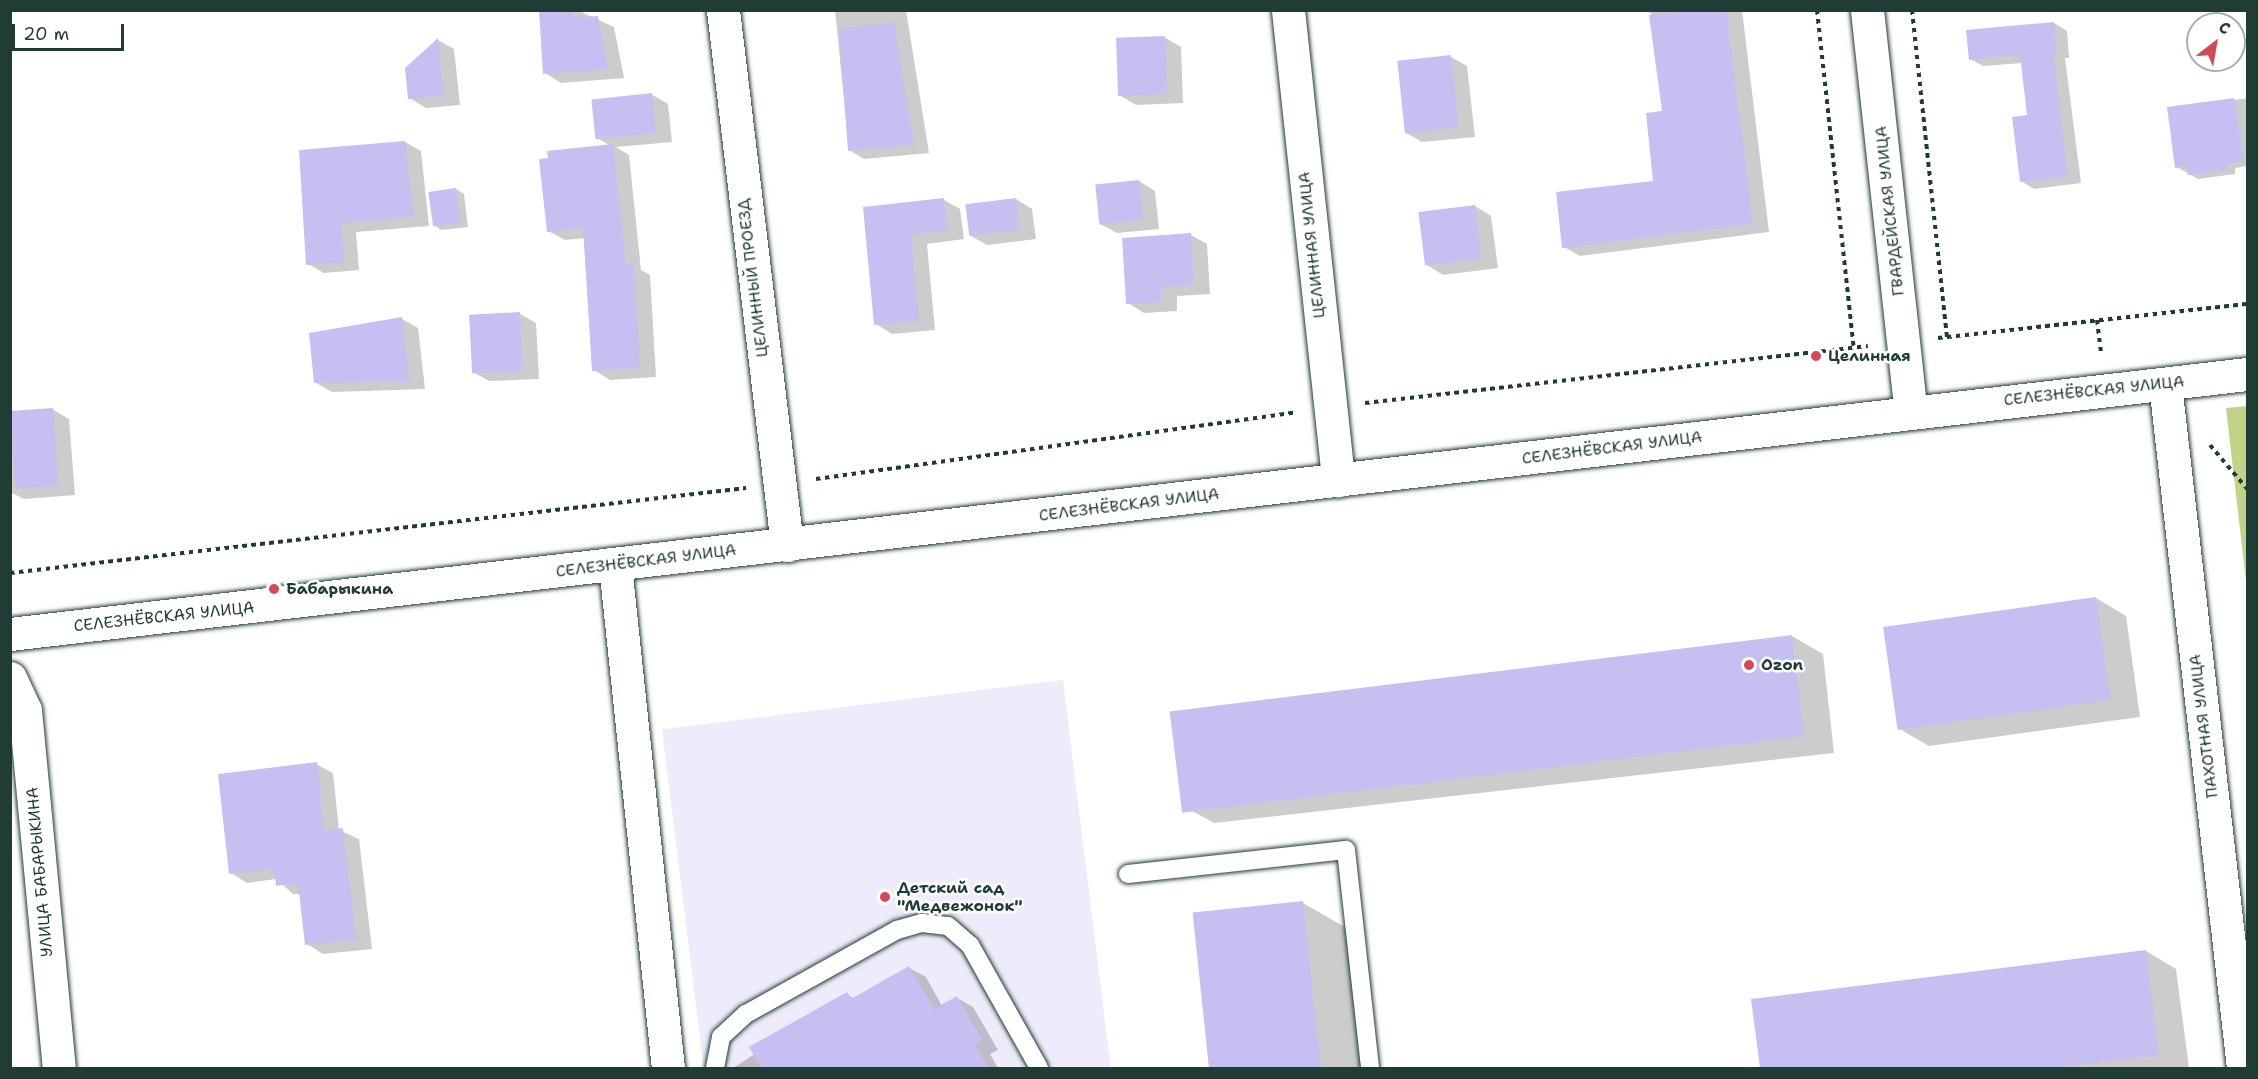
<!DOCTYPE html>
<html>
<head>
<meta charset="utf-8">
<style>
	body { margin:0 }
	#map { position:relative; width:2258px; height:1079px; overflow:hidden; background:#fff; font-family:"Shantell Sans",sans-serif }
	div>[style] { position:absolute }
	.built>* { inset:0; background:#eeecfb; transform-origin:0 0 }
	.green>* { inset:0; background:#c1d388 }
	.shadow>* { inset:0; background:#0003 }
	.building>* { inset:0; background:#c6bff1; transform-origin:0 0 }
	.path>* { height:4px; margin-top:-2px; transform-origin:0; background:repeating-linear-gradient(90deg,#1f3d34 0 4.5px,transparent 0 9px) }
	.roads { filter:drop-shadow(0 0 2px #1f3d34) drop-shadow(0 0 2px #1f3d34) }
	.service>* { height:18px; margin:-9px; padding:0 9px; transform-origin:9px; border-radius:9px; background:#fff }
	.minor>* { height:33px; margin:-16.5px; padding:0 16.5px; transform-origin:16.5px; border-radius:16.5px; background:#fff }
	.tertiary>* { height:33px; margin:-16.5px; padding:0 16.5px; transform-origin:16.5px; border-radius:16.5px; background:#fff }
	.dots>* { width:16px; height:16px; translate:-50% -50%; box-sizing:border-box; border:3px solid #fff; border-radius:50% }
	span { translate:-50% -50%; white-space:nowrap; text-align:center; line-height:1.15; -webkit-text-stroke:5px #fff; paint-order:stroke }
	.street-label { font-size:16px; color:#1f3d34 }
	.poi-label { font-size:16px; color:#1f3d34; font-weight:700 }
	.left { translate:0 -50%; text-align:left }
	.frame { position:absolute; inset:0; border:12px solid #1f3d34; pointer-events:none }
	.north { position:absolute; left:2186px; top:12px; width:60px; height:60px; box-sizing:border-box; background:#fff; border:2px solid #a5b1ae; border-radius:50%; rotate:31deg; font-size:16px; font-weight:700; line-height:24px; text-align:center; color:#1f3d34 }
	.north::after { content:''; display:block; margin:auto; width:21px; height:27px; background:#d1495b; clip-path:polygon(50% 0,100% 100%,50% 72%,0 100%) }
	.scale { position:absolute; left:12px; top:24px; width:112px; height:27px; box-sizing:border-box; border:3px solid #1f3d34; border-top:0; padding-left:8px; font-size:18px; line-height:21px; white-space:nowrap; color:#1f3d34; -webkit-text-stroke:4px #fff; paint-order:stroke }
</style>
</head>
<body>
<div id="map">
	<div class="built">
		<div style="left:1063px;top:680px;width:391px;height:404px;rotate:83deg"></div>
	</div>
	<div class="green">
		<div style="clip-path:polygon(2247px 406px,2248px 406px,2247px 590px,2226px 408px)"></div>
	</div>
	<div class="shadow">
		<div style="clip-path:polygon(540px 10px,577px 10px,614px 27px,624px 78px,561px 83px,545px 73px)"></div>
		<div style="clip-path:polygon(835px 10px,906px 10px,929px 153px,864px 159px,849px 150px)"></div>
		<div style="clip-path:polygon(1642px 10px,1742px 10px,1769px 232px,1580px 256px,1564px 247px,1654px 182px,1663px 112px,1651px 13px)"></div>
		<div style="clip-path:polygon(2054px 23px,2067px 31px,2069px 58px,2065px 58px,2081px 183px,2034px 189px,2021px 181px,2029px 116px,2022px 63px,1983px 66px,1970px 59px)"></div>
		<div style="clip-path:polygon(1164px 37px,1181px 47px,1183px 103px,1136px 105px,1119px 95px)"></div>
		<div style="clip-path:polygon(438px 40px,454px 49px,460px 105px,426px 108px,409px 98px,406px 69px)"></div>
		<div style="clip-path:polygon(1451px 57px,1467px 66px,1475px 137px,1422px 142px,1406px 133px)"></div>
		<div style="clip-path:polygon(651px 94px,668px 104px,672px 142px,616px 147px,629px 155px,641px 270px,650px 275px,656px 377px,610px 380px,594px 370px,586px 238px,565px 240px,548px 231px,609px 145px,597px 138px)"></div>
		<div style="clip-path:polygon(2248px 98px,2248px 166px,2235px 168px,2235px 174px,2198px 179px,2177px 167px,2169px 109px)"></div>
		<div style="clip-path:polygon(405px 142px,421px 151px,429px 226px,356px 232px,359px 270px,324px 273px,308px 264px)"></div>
		<div style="clip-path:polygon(1139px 181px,1155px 191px,1159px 229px,1117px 233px,1100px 224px)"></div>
		<div style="clip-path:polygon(456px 189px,464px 194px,468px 227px,441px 230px,434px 225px)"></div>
		<div style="clip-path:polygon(1016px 199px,1032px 209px,1036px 239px,987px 245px,971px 236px)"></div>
		<div style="clip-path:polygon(944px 200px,960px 209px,964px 239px,927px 244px,935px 330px,892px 334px,876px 324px,864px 208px)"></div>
		<div style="clip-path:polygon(1475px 206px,1491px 216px,1498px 268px,1443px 275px,1427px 265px)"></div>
		<div style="clip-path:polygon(1191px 235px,1207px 244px,1210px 294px,1177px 296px,1177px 311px,1144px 313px,1128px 303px)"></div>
		<div style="clip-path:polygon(520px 314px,536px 323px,539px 379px,489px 381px,473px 372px)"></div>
		<div style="clip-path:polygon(402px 319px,418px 328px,425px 389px,332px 392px,316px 383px)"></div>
		<div style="clip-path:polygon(52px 409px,69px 419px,75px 495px,24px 499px,10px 492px,10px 413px)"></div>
		<div style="clip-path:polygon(2096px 598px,2126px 616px,2140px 717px,1929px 746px,1898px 728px)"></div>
		<div style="clip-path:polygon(1792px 636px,1823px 654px,1834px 753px,1214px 823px,1183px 806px)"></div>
		<div style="clip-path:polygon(316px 764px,333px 773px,339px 830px,359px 839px,372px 949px,323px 954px,307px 944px,301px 894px,293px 894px,276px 879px,247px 883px,231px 873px)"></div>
		<div style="clip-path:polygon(1303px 903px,1355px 933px,1370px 1068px,1212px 1068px,1194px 915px)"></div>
		<div style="clip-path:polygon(2146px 951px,2176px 969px,2189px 1068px,1762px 1068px,1753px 1000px)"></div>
		<div style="clip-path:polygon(909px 968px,926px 977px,942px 1006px,957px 998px,973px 1007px,998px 1050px,990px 1054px,998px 1068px,733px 1068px,847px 994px,854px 999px)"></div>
	</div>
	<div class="building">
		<div style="clip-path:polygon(539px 10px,572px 10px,573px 18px,598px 16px,608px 69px,543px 74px)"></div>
		<div style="clip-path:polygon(1688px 10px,1726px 10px,1753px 224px,1562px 248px,1556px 192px,1653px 181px,1646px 113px,1662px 111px,1649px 15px)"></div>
		<div style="clip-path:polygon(894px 22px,914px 145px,848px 151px,839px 29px)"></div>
		<div style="clip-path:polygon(2054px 22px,2057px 51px,2053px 52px,2068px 177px,2020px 182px,2012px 117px,2027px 115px,2020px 55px,1969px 60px,1966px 30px)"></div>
		<div style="left:1165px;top:36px;width:58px;height:49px;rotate:88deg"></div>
		<div style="clip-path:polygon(438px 38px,444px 96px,408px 99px,405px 68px)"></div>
		<div style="left:1451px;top:55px;width:73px;height:54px;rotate:84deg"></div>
		<div style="left:652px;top:93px;width:40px;height:61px;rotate:84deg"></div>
		<div style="clip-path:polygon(2234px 98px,2244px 161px,2227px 164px,2228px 170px,2188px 175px,2187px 166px,2175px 168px,2167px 107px)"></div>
		<div style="clip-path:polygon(405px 141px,414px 217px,341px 223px,344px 262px,306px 265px,299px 150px)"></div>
		<div style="clip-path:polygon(613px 144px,626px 265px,634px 264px,640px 368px,592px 371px,583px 228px,547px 232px,539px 159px,548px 158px,547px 151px)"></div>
		<div style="left:1139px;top:180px;width:40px;height:44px;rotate:84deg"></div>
		<div style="left:456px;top:188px;width:35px;height:28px;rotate:82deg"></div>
		<div style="clip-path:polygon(944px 198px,948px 230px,911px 235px,919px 321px,874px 325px,863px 207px)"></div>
		<div style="left:1016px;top:198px;width:32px;height:51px;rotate:83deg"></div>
		<div style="left:1475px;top:205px;width:54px;height:57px;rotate:83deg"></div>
		<div style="clip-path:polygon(1191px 233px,1194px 285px,1161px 287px,1161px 302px,1126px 304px,1122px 238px)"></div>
		<div style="left:520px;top:312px;width:59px;height:51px;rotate:87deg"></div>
		<div style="clip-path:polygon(402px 317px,409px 381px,314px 383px,309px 333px)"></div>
		<div style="left:53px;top:408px;width:78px;height:43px;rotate:86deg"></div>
		<div style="left:2096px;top:597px;width:104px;height:215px;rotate:82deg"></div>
		<div style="left:1792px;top:635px;width:102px;height:627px;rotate:83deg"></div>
		<div style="clip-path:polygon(317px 762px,324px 830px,343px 828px,356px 940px,305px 945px,298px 883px,276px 886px,274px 869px,229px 874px,218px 774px)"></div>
		<div style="left:1303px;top:901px;width:168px;height:111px;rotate:84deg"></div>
		<div style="clip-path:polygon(2146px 950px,2159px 1055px,2055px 1068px,1760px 1068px,1751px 999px)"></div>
		<div style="clip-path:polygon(909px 966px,934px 1009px,957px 996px,982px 1040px,975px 1044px,988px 1068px,762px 1068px,749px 1047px,847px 992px,851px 999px)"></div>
	</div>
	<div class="path">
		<div style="left:1817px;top:10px;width:340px;rotate:83.8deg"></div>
		<div style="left:1912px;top:10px;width:329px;rotate:83.9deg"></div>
		<div style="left:2097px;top:320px;width:35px;rotate:83deg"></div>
		<div style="left:1938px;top:338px;width:312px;rotate:-6.3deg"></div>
		<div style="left:1365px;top:403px;width:506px;rotate:-6.47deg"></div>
		<div style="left:2210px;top:445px;width:59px;rotate:49.8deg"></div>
		<div style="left:816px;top:479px;width:485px;rotate:-7.9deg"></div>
		<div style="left:10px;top:573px;width:741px;rotate:-6.59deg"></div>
	</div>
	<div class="roads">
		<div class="service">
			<div style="left:1128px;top:874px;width:219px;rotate:-6.3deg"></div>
			<div style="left:1346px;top:850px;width:219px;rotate:83.7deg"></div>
			<div style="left:715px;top:1068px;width:32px;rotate:-79deg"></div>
			<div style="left:721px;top:1037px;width:34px;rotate:-43deg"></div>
			<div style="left:746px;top:1014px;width:173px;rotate:-29.1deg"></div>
			<div style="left:897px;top:930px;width:26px;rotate:-16deg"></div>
			<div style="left:922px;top:923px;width:26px;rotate:7deg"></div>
			<div style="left:948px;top:926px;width:29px;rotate:41deg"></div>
			<div style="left:970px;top:945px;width:141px;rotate:60.7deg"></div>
		</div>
		<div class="minor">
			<div style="left:723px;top:10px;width:539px;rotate:83.18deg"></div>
			<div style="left:1288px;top:10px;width:473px;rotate:83.9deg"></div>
			<div style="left:1867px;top:10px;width:404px;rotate:83.8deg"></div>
			<div style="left:2165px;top:384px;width:688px;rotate:83.49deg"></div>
			<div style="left:615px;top:565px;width:506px;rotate:83.99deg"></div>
			<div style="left:10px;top:678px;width:35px;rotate:65deg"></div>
			<div style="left:25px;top:710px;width:360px;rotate:84.6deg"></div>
		</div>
		<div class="tertiary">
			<div style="left:10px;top:634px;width:2253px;rotate:-6.63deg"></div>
		</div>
	</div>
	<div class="dots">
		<div style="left:1816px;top:356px;background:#d1495b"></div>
		<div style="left:274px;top:589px;background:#d1495b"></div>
		<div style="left:1749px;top:665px;background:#d1495b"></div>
		<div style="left:885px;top:897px;background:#d1495b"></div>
	</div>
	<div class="street-label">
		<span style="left:1890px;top:211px;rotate:-96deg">ГВАРДЕЙСКАЯ УЛИЦА</span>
		<span style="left:1312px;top:245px;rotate:-96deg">ЦЕЛИННАЯ УЛИЦА</span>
		<span style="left:753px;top:278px;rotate:-97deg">ЦЕЛИННЫЙ ПРОЕЗД</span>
		<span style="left:2094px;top:391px;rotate:-6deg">СЕЛЕЗНЁВСКАЯ УЛИЦА</span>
		<span style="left:1612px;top:448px;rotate:-7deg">СЕЛЕЗНЁВСКАЯ УЛИЦА</span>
		<span style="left:1129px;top:505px;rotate:-7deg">СЕЛЕЗНЁВСКАЯ УЛИЦА</span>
		<span style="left:646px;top:561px;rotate:-7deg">СЕЛЕЗНЁВСКАЯ УЛИЦА</span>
		<span style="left:164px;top:617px;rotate:-6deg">СЕЛЕЗНЁВСКАЯ УЛИЦА</span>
		<span style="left:2204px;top:726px;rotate:-97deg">ПАХОТНАЯ УЛИЦА</span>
		<span style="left:40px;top:872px;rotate:-95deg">УЛИЦА БАБАРЫКИНА</span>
	</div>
	<div class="poi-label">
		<span class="left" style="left:1828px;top:356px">Целинная</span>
		<span class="left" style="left:286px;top:589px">Бабарыкина</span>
		<span class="left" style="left:1761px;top:665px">Ozon</span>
		<span class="left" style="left:897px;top:897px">Детский сад<br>"Медвежонок"</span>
	</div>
	<div class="frame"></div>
	<div class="north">С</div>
	<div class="scale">20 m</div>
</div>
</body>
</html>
